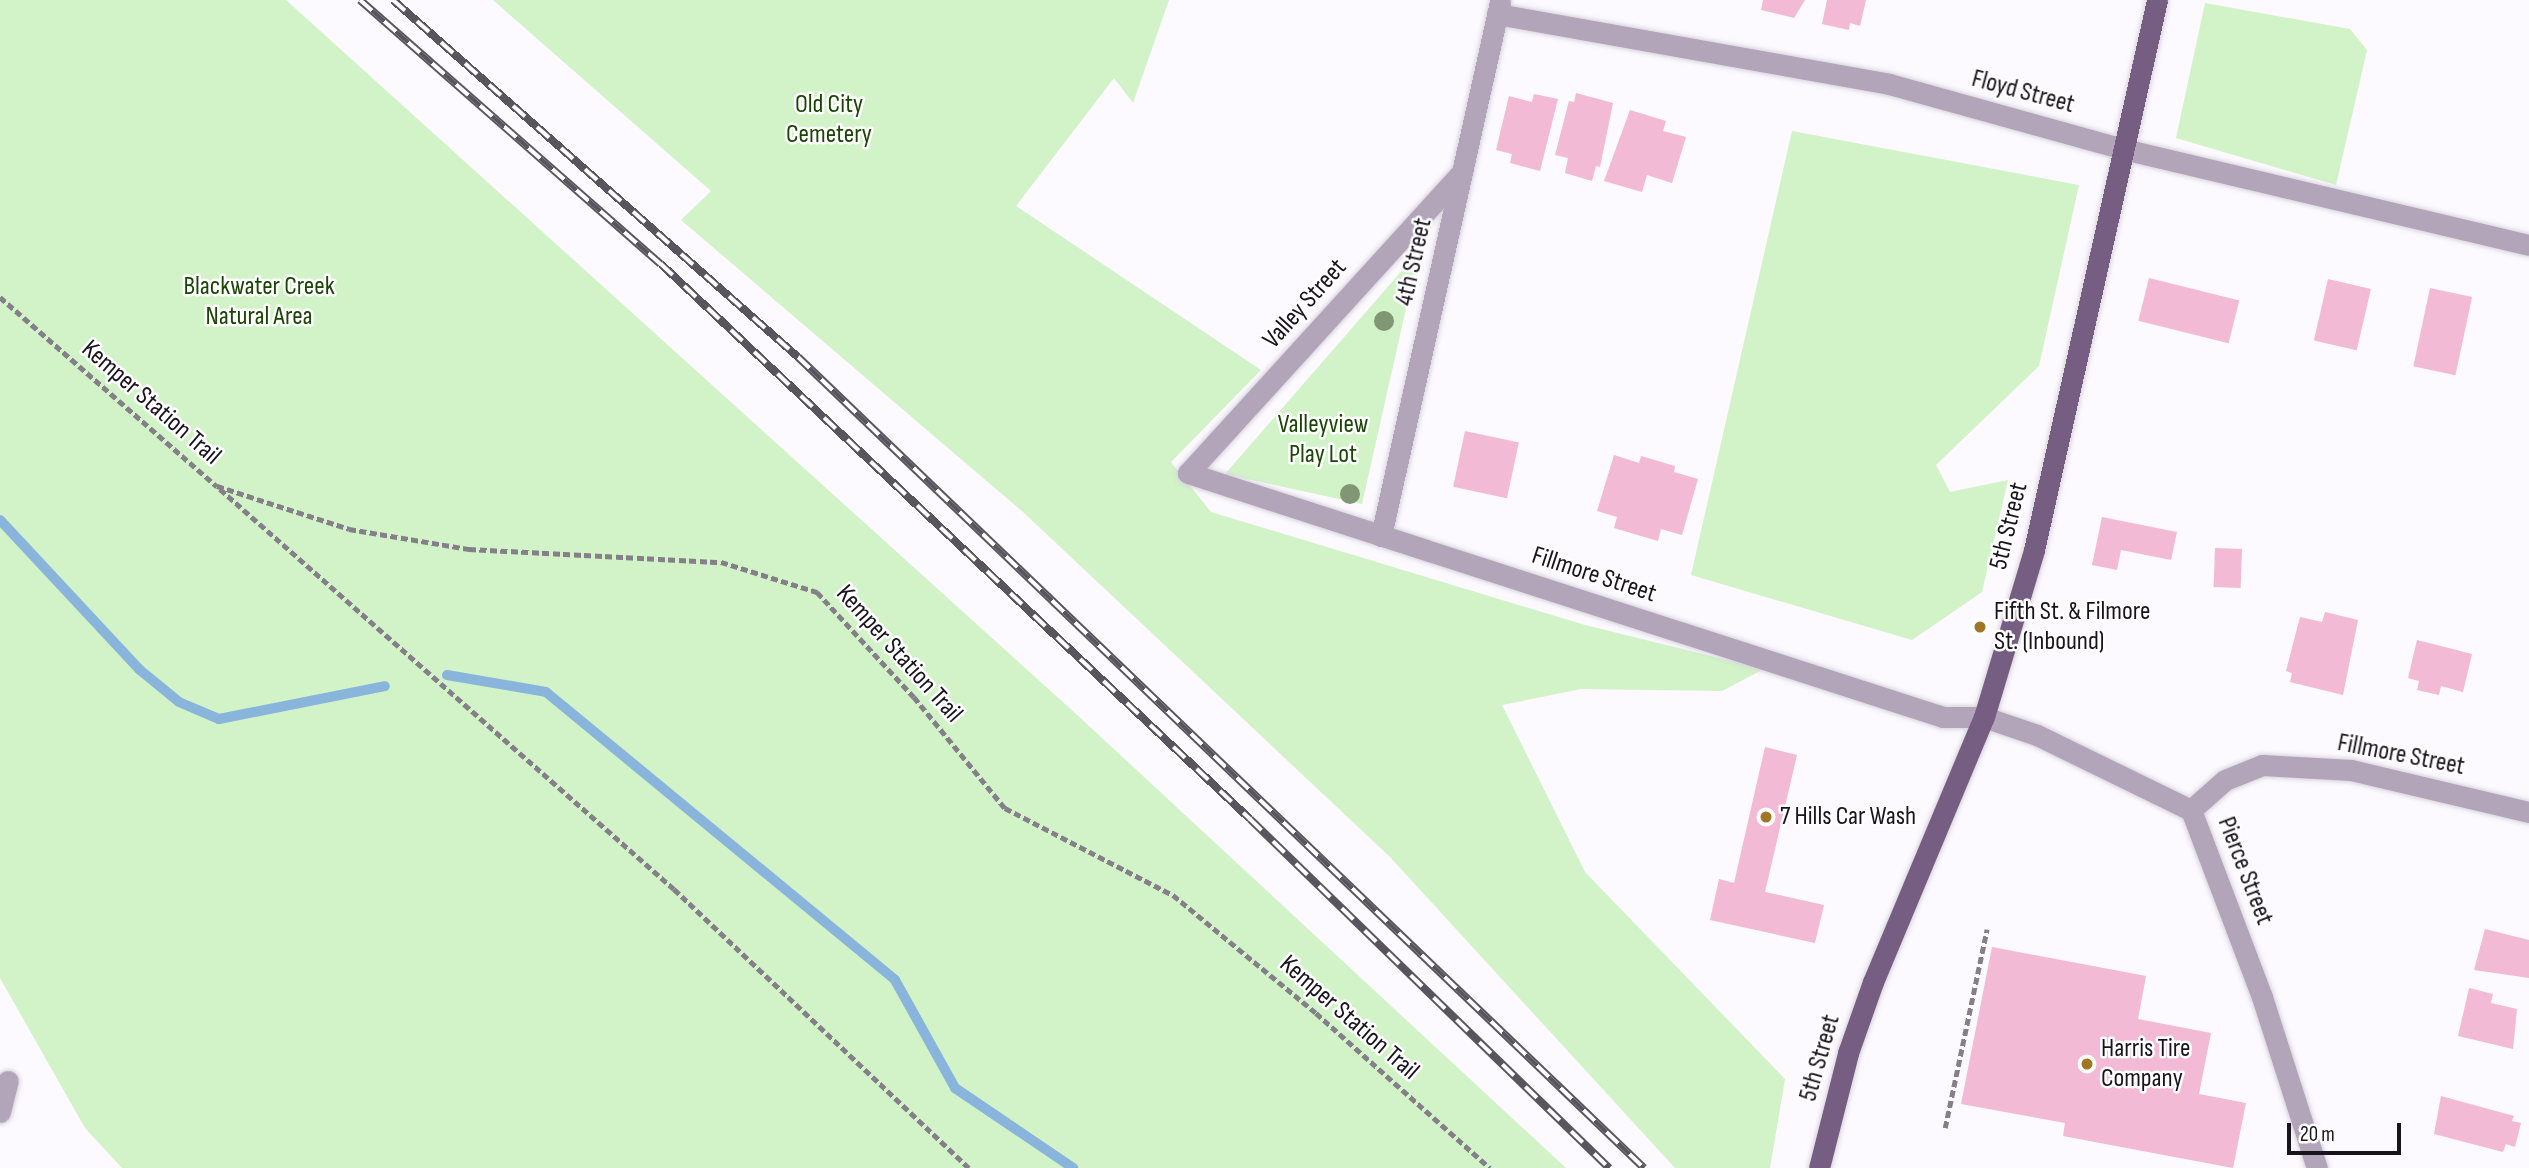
<!DOCTYPE html>
<html>
<head>
<meta charset="utf-8">
<style>
	body { margin:0 }
	#map { position:relative; width:2529px; height:1168px; overflow:hidden; background:#fcf9ff; font-family:"Sofia Sans Condensed",sans-serif }
	div>[style] { position:absolute }
	.green>* { inset:0; background:#d2f2c8 }
	.stream>* { height:10px; margin:-5px; padding:0 5px; transform-origin:5px; border-radius:5px; background:#89b4db }
	.building>* { inset:0; background:#f2bad5; transform-origin:0 0 }
	.path>* { height:4.5px; margin-top:-2.25px; transform-origin:0; background:repeating-linear-gradient(90deg,#847f88 0 7px,transparent 0 10.5px) }
	.roads { filter:drop-shadow(0 0 2px #d8d4db) drop-shadow(0 0 2px #d8d4db) }
	.minor>* { height:21px; margin:-10.5px; padding:0 10.5px; transform-origin:10.5px; border-radius:10.5px; background:#b2a5b9 }
	.primary>* { height:21px; margin:-10.5px; padding:0 10.5px; transform-origin:10.5px; border-radius:10.5px; background:#765e82 }
	.rail>* { height:8px; margin-top:-4px; transform-origin:0; background:repeating-linear-gradient(90deg,#fff 0 16px,#59545e 0 32px); box-sizing:border-box; border-block:2px solid #59545e }
	.trees>* { width:20px; height:20px; margin:-10px; border-radius:50%; background:#809675 }
	.dots>* { width:19px; height:19px; translate:-50% -50%; box-sizing:border-box; border:4px solid #fff; border-radius:50% }
	span { translate:-50% -50%; white-space:nowrap; text-align:center; line-height:1.15; -webkit-text-stroke:5px #fff; paint-order:stroke }
	.street-label { font-size:26px; color:#19131e }
	.park-label { font-size:26px; color:#1a4504 }
	.poi-label { font-size:26px; color:#19131e }
	.left { translate:0 -50%; text-align:left }
	.scale { position:absolute; left:2287px; top:1123px; width:114px; height:32px; box-sizing:border-box; border:4px solid #19131e; border-top:0; padding-left:9px; font-size:21px; line-height:24px; white-space:nowrap; color:#19131e; -webkit-text-stroke:5px #fff; paint-order:stroke }
</style>
</head>
<body>
<div id="map">
	<div class="green">
		<div style="clip-path:polygon(0 0,286px 0,1075px 713px,1566px 1168px,122px 1168px,85px 1128px,0 978px)"></div>
		<div style="clip-path:polygon(493px 0,1169px 0,1133px 103px,1114px 78px,1016px 206px,1261px 370px,1171px 462px,1211px 512px,1585px 625px,1764px 669px,1722px 691px,1581px 689px,1502px 705px,1585px 872px,1785px 1079px,1770px 1168px,1675px 1168px,1390px 857px,1023px 512px,681px 220px,711px 191px)"></div>
		<div style="clip-path:polygon(2205px 3px,2350px 29px,2367px 50px,2336px 185px,2176px 138px)"></div>
		<div style="clip-path:polygon(1792px 131px,2079px 185px,2039px 366px,1936px 465px,1950px 492px,2008px 480px,1982px 592px,1912px 640px,1691px 575px)"></div>
		<div style="clip-path:polygon(1419px 251px,1362px 504px,1224px 474px,1225px 474px)"></div>
	</div>
	<div class="stream">
		<div style="left:0;top:520px;width:205px;rotate:47deg"></div>
		<div style="left:140px;top:670px;width:50px;rotate:39.4deg"></div>
		<div style="left:179px;top:702px;width:43px;rotate:23deg"></div>
		<div style="left:219px;top:719px;width:169px;rotate:-11.2deg"></div>
		<div style="left:447px;top:675px;width:100px;rotate:9.7deg"></div>
		<div style="left:546px;top:692px;width:452px;rotate:39.5deg"></div>
		<div style="left:895px;top:980px;width:124px;rotate:60.9deg"></div>
		<div style="left:955px;top:1088px;width:143px;rotate:34.1deg"></div>
	</div>
	<div class="building">
		<div style="clip-path:polygon(1763px 0,1805px 0,1794px 18px,1761px 10px)"></div>
		<div style="clip-path:polygon(1827px 0,1866px 0,1860px 26px,1850px 23px,1849px 30px,1822px 24px)"></div>
		<div style="clip-path:polygon(1576px 93px,1613px 103px,1600px 167px,1596px 166px,1592px 181px,1565px 173px,1568px 158px,1555px 155px,1569px 101px,1574px 102px)"></div>
		<div style="clip-path:polygon(1534px 94px,1558px 99px,1540px 171px,1510px 163px,1512px 154px,1496px 150px,1509px 96px,1532px 102px)"></div>
		<div style="clip-path:polygon(1630px 110px,1666px 121px,1663px 131px,1686px 137px,1672px 183px,1647px 175px,1642px 192px,1604px 181px)"></div>
		<div style="left:2149px;top:278px;width:93px;height:44px;rotate:14deg"></div>
		<div style="left:2328px;top:279px;width:44px;height:63px;rotate:13deg"></div>
		<div style="left:2430px;top:288px;width:43px;height:80px;rotate:12deg"></div>
		<div style="left:1465px;top:431px;width:55px;height:57px;rotate:12deg"></div>
		<div style="clip-path:polygon(1614px 455px,1639px 463px,1641px 456px,1675px 466px,1674px 472px,1698px 479px,1682px 535px,1661px 529px,1658px 541px,1614px 528px,1617px 517px,1597px 511px)"></div>
		<div style="clip-path:polygon(2102px 517px,2177px 532px,2171px 560px,2121px 550px,2117px 570px,2092px 565px)"></div>
		<div style="left:2215px;top:548px;width:27px;height:39px;rotate:2deg"></div>
		<div style="clip-path:polygon(2325px 612px,2358px 620px,2343px 695px,2290px 682px,2292px 673px,2286px 671px,2300px 617px,2322px 622px)"></div>
		<div style="clip-path:polygon(2417px 640px,2472px 654px,2463px 692px,2441px 686px,2439px 695px,2417px 690px,2419px 681px,2408px 678px)"></div>
		<div style="clip-path:polygon(1765px 747px,1797px 755px,1765px 892px,1824px 905px,1815px 943px,1710px 920px,1719px 879px,1734px 883px)"></div>
		<div style="clip-path:polygon(2485px 929px,2529px 940px,2529px 978px,2474px 970px)"></div>
		<div style="clip-path:polygon(1992px 947px,2146px 976px,2138px 1019px,2211px 1033px,2199px 1094px,2246px 1103px,2233px 1168px,2063px 1136px,2065px 1123px,1961px 1104px)"></div>
		<div style="clip-path:polygon(2469px 988px,2493px 994px,2491px 1003px,2517px 1009px,2513px 1049px,2458px 1036px)"></div>
		<div style="clip-path:polygon(2441px 1096px,2514px 1116px,2512px 1121px,2521px 1123px,2515px 1147px,2506px 1144px,2503px 1152px,2434px 1134px)"></div>
	</div>
	<div class="path">
		<div style="left:0;top:297px;width:288px;rotate:41.1deg"></div>
		<div style="left:217px;top:486px;width:139px;rotate:18deg"></div>
		<div style="left:349px;top:529px;width:122px;rotate:9.5deg"></div>
		<div style="left:469px;top:549px;width:252px;rotate:3deg"></div>
		<div style="left:721px;top:562px;width:101px;rotate:17.4deg"></div>
		<div style="left:817px;top:592px;width:143px;rotate:47.3deg"></div>
		<div style="left:914px;top:697px;width:144px;rotate:50.7deg"></div>
		<div style="left:1005px;top:808px;width:189px;rotate:27.4deg"></div>
		<div style="left:1173px;top:895px;width:185px;rotate:39.5deg"></div>
		<div style="left:1316px;top:1013px;width:233px;rotate:41.7deg"></div>
		<div style="left:220px;top:489px;width:605px;rotate:41.38deg"></div>
		<div style="left:674px;top:889px;width:406px;rotate:43.4deg"></div>
		<div style="left:1945px;top:1128px;width:203px;rotate:-78.1deg"></div>
	</div>
	<div class="roads">
		<div class="minor">
			<div style="left:1497px;top:14px;width:398px;rotate:10.1deg"></div>
			<div style="left:1889px;top:84px;width:243px;rotate:15.5deg"></div>
			<div style="left:2123px;top:149px;width:417px;rotate:13.3deg"></div>
			<div style="left:1462px;top:172px;width:407px;rotate:132.3deg"></div>
			<div style="left:1188px;top:473px;width:793px;rotate:17.91deg"></div>
			<div style="left:1943px;top:717px;width:41px"></div>
			<div style="left:1984px;top:717px;width:56px;rotate:18.8deg"></div>
			<div style="left:2037px;top:735px;width:171px;rotate:26deg"></div>
			<div style="left:2191px;top:810px;width:200px;rotate:69.2deg"></div>
			<div style="left:2262px;top:997px;width:180px;rotate:72.2deg"></div>
			<div style="left:1381px;top:536px;width:547px;rotate:-77.44deg"></div>
			<div style="left:2191px;top:810px;width:45px;rotate:-41.4deg"></div>
			<div style="left:2225px;top:780px;width:40px;rotate:-22deg"></div>
			<div style="left:2262px;top:765px;width:89px;rotate:3.2deg"></div>
			<div style="left:2351px;top:770px;width:183px;rotate:13.3deg"></div>
			<div style="left:0;top:1112px;width:32px;rotate:-76deg"></div>
		</div>
		<div class="primary">
			<div style="left:1819px;top:1168px;width:119px;rotate:-75.8deg"></div>
			<div style="left:1848px;top:1053px;width:75px;rotate:-70.6deg"></div>
			<div style="left:1873px;top:982px;width:287px;rotate:-67.3deg"></div>
			<div style="left:1984px;top:717px;width:174px;rotate:-73.3deg"></div>
			<div style="left:2034px;top:550px;width:564px;rotate:-77.39deg"></div>
		</div>
	</div>
	<div class="rail">
		<div style="left:360px;top:0;width:400px;rotate:41.3deg"></div>
		<div style="left:661px;top:264px;width:809px;rotate:43.3deg"></div>
		<div style="left:1250px;top:819px;width:501px;rotate:44.19deg"></div>
		<div style="left:393px;top:0;width:540px;rotate:41.4deg"></div>
		<div style="left:798px;top:357px;width:1172px;rotate:43.79deg"></div>
	</div>
	<div class="trees">
		<div style="left:1384px;top:321px"></div>
		<div style="left:1350px;top:494px"></div>
	</div>
	<div class="dots">
		<div style="left:1980px;top:627px;background:#a07625"></div>
		<div style="left:1766px;top:817px;background:#a07625"></div>
		<div style="left:2087px;top:1064px;background:#a07625"></div>
	</div>
	<div class="street-label">
		<span style="left:2023px;top:92px;rotate:15deg">Floyd Street</span>
		<span style="left:1414px;top:262px;rotate:-77deg">4th Street</span>
		<span style="left:1305px;top:304px;rotate:-48deg">Valley Street</span>
		<span style="left:151px;top:403px;rotate:41deg">Kemper Station Trail</span>
		<span style="left:2009px;top:526px;rotate:-76deg">5th Street</span>
		<span style="left:1594px;top:575px;rotate:18deg">Fillmore Street</span>
		<span style="left:899px;top:654px;rotate:48deg">Kemper Station Trail</span>
		<span style="left:2401px;top:755px;rotate:11deg">Fillmore Street</span>
		<span style="left:2245px;top:871px;rotate:69deg">Pierce Street</span>
		<span style="left:1349px;top:1018px;rotate:41deg">Kemper Station Trail</span>
		<span style="left:1820px;top:1058px;rotate:-74deg">5th Street</span>
	</div>
	<div class="park-label">
		<span style="left:829px;top:120px">Old City<br>Cemetery</span>
		<span style="left:259px;top:302px">Blackwater Creek<br>Natural Area</span>
		<span style="left:1323px;top:440px">Valleyview<br>Play Lot</span>
	</div>
	<div class="poi-label">
		<span class="left" style="left:1994px;top:627px">Fifth St. &amp; Filmore<br>St. (Inbound)</span>
		<span class="left" style="left:1780px;top:817px">7 Hills Car Wash</span>
		<span class="left" style="left:2101px;top:1064px">Harris Tire<br>Company</span>
	</div>
	<div class="scale">20 m</div>
</div>
</body>
</html>
